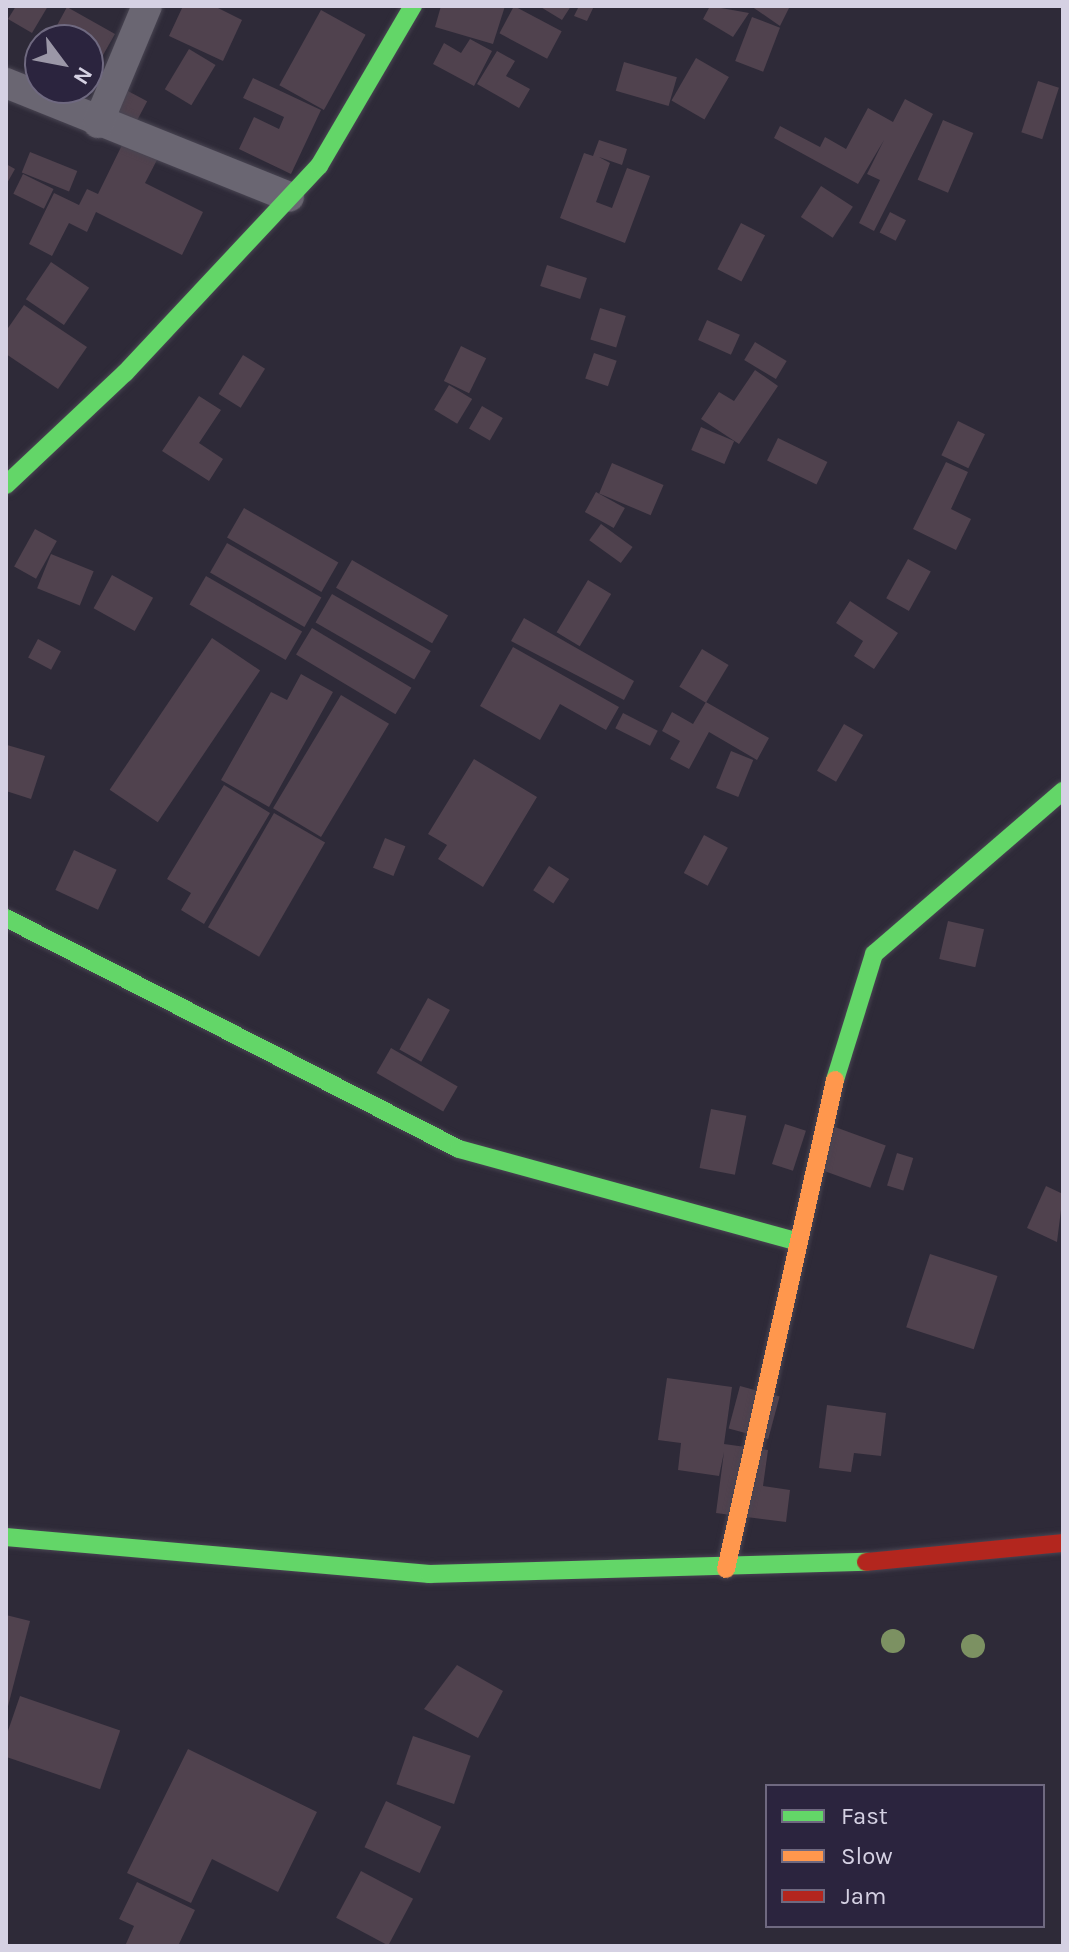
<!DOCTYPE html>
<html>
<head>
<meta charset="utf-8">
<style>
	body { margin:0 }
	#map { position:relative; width:1069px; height:1952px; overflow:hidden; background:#2e2a38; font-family:Karla,sans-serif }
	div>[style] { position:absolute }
	.building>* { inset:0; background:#50424e; transform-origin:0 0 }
	.roads { filter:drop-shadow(0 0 2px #494552) drop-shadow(0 0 2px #494552) }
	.street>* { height:30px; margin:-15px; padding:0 15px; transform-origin:15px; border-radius:15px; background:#6a6672 }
	.fast>* { height:18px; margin:-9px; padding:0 9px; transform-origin:9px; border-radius:9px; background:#63d668 }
	.slow>* { height:18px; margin:-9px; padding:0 9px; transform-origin:9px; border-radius:9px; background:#ff974d }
	.jam>* { height:18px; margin:-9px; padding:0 9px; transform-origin:9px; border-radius:9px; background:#b3261e }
	.trees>* { width:24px; height:24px; margin:-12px; border-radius:50%; background:#7c9162 }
	span { translate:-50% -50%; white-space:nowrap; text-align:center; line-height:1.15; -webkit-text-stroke:8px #2b243e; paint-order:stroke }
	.frame { position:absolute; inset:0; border:8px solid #d5d1e3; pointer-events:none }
	.legend { position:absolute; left:765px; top:1784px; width:280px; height:144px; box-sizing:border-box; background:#2b243e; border:2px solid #6f6980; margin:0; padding:10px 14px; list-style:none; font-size:24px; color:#d5d1e3 }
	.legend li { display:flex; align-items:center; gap:16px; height:40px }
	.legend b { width:40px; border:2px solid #6f6980 }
	.north { position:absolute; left:24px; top:24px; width:80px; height:80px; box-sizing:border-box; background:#2b243e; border:2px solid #6f6980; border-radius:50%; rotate:122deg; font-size:22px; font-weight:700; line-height:32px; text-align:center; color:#d5d1e3 }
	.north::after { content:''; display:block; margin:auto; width:28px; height:36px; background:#9b97a7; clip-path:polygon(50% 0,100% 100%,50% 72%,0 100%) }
</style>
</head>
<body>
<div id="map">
	<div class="building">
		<div style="clip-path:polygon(16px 6px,48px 6px,32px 33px,8px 19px)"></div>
		<div style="clip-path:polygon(183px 6px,214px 6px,242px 20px,223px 61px,169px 36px)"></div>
		<div style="clip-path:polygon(441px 6px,505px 6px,493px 44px,435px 27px)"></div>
		<div style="left:514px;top:6px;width:54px;height:31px;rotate:28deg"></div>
		<div style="clip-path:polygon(539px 6px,571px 6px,562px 20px)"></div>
		<div style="clip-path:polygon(579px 6px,594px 6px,587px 21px,574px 16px)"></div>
		<div style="clip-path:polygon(710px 6px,749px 13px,733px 37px,703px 19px)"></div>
		<div style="clip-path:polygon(751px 6px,790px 6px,780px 26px)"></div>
		<div style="clip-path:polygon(67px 7px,115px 34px,90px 78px,88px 40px,49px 40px)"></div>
		<div style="left:321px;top:10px;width:51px;height:86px;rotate:29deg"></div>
		<div style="left:752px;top:17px;width:30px;height:47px;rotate:21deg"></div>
		<div style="clip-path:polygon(470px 39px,492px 51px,474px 86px,433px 64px,444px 43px,461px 53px)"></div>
		<div style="left:189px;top:49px;width:31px;height:47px;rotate:31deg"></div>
		<div style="clip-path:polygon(497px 51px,515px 61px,506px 76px,530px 89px,519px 108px,477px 84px)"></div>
		<div style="left:696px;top:58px;width:38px;height:49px;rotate:30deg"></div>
		<div style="left:624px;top:62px;width:55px;height:30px;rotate:16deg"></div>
		<div style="clip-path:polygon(253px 78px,321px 110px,291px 174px,239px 149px,254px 117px,279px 129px,284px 117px,243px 98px)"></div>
		<div style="left:1038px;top:81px;width:22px;height:54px;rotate:18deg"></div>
		<div style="left:126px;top:90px;width:24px;height:26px;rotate:28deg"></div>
		<div style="clip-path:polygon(905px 99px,933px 114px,874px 231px,859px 223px,880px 180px,867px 174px,884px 140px,858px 184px,774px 138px,780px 126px,820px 147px,825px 137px,846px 149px,868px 108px,893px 122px)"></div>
		<div style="left:943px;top:120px;width:33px;height:65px;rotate:23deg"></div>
		<div style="clip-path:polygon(599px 140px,627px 149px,622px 165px,599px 157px,610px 163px,596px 202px,612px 208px,627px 168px,650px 176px,625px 243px,560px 218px,584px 153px,593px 156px)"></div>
		<div style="clip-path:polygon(123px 143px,157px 160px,145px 183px,203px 212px,182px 255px,96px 212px,87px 232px,69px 223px,52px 256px,29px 244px,54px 193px,79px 205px,87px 189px,98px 194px)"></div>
		<div style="left:30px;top:152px;width:51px;height:22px;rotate:22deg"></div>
		<div style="clip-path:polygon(6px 164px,15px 169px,6px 185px)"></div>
		<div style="left:23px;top:174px;width:34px;height:22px;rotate:26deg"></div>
		<div style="left:821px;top:186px;width:38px;height:37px;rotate:33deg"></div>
		<div style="left:890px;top:212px;width:18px;height:23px;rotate:27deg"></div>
		<div style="left:741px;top:223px;width:27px;height:52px;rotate:27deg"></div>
		<div style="left:51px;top:262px;width:46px;height:45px;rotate:34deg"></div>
		<div style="left:547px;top:265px;width:42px;height:22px;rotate:18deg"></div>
		<div style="clip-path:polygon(24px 305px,87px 347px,58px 389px,6px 354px,6px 331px)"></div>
		<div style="left:600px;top:308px;width:27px;height:33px;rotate:17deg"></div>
		<div style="left:707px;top:320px;width:36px;height:22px;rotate:24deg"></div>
		<div style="left:755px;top:342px;width:37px;height:21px;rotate:31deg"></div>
		<div style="left:461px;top:346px;width:28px;height:39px;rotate:26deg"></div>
		<div style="left:594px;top:353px;width:24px;height:27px;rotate:19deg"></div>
		<div style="left:243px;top:355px;width:26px;height:46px;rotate:32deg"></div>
		<div style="clip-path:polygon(755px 370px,778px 386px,739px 444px,701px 419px,719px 392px,734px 401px)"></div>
		<div style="left:449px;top:385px;width:27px;height:29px;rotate:31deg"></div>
		<div style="clip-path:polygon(199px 396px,221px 410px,199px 443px,223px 459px,209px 481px,162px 451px)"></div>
		<div style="left:482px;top:406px;width:24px;height:26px;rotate:30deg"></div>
		<div style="left:958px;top:421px;width:30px;height:38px;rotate:26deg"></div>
		<div style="left:701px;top:427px;width:36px;height:25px;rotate:23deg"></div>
		<div style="left:778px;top:438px;width:55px;height:25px;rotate:26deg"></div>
		<div style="clip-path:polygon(946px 462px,968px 472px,951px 509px,971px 519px,956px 550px,913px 529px)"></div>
		<div style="left:612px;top:463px;width:56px;height:33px;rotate:23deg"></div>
		<div style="left:596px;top:492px;width:33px;height:23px;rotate:29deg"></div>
		<div style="left:244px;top:508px;width:109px;height:34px;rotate:30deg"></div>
		<div style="left:601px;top:524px;width:39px;height:20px;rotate:36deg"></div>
		<div style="left:35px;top:529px;width:25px;height:43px;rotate:29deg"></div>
		<div style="left:227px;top:543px;width:109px;height:34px;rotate:30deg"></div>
		<div style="left:51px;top:554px;width:46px;height:37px;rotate:22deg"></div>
		<div style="left:908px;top:559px;width:26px;height:45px;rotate:29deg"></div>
		<div style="left:352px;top:560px;width:111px;height:32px;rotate:30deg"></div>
		<div style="left:112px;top:575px;width:47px;height:38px;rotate:29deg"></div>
		<div style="left:206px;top:576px;width:111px;height:33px;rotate:30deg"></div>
		<div style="left:588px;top:580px;width:27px;height:61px;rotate:31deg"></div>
		<div style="left:332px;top:594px;width:114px;height:33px;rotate:30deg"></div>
		<div style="clip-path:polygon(850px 601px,898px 633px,874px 669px,854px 656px,863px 641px,836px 623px)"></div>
		<div style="clip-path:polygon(524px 618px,634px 681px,624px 700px,511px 641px)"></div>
		<div style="left:312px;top:628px;width:116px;height:31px;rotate:31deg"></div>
		<div style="left:212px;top:638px;width:58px;height:183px;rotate:34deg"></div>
		<div style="left:38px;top:639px;width:26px;height:21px;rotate:28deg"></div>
		<div style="clip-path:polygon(513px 647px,619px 707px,606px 730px,560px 704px,540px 740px,480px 706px)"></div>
		<div style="left:702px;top:649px;width:31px;height:44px;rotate:31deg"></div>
		<div style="clip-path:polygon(301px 674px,333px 692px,269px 807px,221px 780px,271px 692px,287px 700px)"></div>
		<div style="left:341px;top:695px;width:56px;height:132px;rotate:31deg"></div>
		<div style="clip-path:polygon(706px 702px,769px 738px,757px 760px,709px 732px,689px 769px,670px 759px,680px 741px,662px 731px,672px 712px,693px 724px)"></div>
		<div style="left:623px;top:713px;width:39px;height:17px;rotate:27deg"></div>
		<div style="left:844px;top:724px;width:22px;height:54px;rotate:30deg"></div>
		<div style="clip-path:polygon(7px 745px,45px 756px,31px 799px,6px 791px)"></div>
		<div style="left:731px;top:751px;width:24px;height:40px;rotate:22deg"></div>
		<div style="clip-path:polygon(474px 759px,537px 797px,483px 887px,438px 859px,447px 845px,428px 834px)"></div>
		<div style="clip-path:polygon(224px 785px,270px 813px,204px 924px,181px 910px,191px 893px,167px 879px)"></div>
		<div style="left:274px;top:813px;width:59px;height:132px;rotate:30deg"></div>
		<div style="left:704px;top:835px;width:27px;height:43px;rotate:28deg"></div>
		<div style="left:385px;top:838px;width:22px;height:32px;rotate:22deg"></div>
		<div style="left:74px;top:850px;width:47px;height:44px;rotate:25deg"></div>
		<div style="left:549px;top:866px;width:24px;height:29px;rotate:33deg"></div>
		<div style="left:948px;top:921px;width:37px;height:39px;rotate:13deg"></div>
		<div style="left:428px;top:998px;width:25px;height:59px;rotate:29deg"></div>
		<div style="left:391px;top:1048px;width:77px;height:29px;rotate:30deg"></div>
		<div style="left:711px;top:1109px;width:36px;height:60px;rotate:11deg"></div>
		<div style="left:785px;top:1124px;width:22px;height:42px;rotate:18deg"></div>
		<div style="left:835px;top:1127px;width:54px;height:45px;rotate:20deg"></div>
		<div style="left:897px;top:1153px;width:17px;height:34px;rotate:17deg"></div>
		<div style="clip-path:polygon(1046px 1186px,1063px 1194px,1057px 1242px,1027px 1228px)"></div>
		<div style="left:930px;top:1254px;width:71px;height:77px;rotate:18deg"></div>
		<div style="clip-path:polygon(667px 1378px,732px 1387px,724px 1444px,768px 1450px,763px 1486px,790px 1490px,786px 1522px,716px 1513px,724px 1452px,719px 1476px,678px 1470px,681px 1443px,658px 1440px)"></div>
		<div style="left:740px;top:1386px;width:41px;height:44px;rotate:15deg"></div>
		<div style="clip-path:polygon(827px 1405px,886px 1413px,881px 1456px,854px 1453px,851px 1472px,819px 1468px)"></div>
		<div style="clip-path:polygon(6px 1615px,30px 1621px,7px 1710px,6px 1710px)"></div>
		<div style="clip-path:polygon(457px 1665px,503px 1691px,478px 1738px,424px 1709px)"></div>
		<div style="left:20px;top:1696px;width:106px;height:62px;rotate:19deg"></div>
		<div style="left:413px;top:1736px;width:61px;height:51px;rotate:19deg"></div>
		<div style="clip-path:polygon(188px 1749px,317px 1812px,278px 1892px,212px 1859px,191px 1903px,127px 1873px)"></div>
		<div style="left:386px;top:1801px;width:61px;height:51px;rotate:25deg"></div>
		<div style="left:361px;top:1871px;width:59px;height:53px;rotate:28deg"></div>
		<div style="clip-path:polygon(137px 1882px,195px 1910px,178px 1946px,125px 1946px,134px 1926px,119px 1919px)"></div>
	</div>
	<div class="roads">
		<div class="street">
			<div style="left:6px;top:83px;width:305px;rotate:21.9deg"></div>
			<div style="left:98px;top:123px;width:127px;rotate:-67.3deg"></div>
		</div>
		<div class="fast">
			<div style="left:6px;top:485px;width:163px;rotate:-43.3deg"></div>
			<div style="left:125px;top:373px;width:284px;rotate:-46.9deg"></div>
			<div style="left:319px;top:166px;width:186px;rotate:-59.6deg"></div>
			<div style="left:6px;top:918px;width:508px;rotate:27.02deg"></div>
			<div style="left:459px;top:1149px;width:352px;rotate:15.3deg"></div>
			<div style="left:835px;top:1080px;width:132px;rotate:-72.8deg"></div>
			<div style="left:874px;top:954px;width:250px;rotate:-40.8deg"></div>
			<div style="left:6px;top:1537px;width:425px;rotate:5deg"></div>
			<div style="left:429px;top:1574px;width:437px;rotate:-1.6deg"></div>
		</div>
		<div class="slow">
			<div style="left:726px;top:1569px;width:501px;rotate:-77.43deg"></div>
		</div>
		<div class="jam">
			<div style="left:866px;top:1562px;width:198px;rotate:-5.5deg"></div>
		</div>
	</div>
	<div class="trees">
		<div style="left:893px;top:1641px"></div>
		<div style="left:973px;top:1646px"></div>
	</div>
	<div class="frame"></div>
	<ul class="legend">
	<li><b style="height:10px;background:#63d668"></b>Fast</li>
	<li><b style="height:10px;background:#ff974d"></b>Slow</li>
	<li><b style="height:10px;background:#b3261e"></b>Jam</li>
	</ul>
	<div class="north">N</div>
</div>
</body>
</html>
